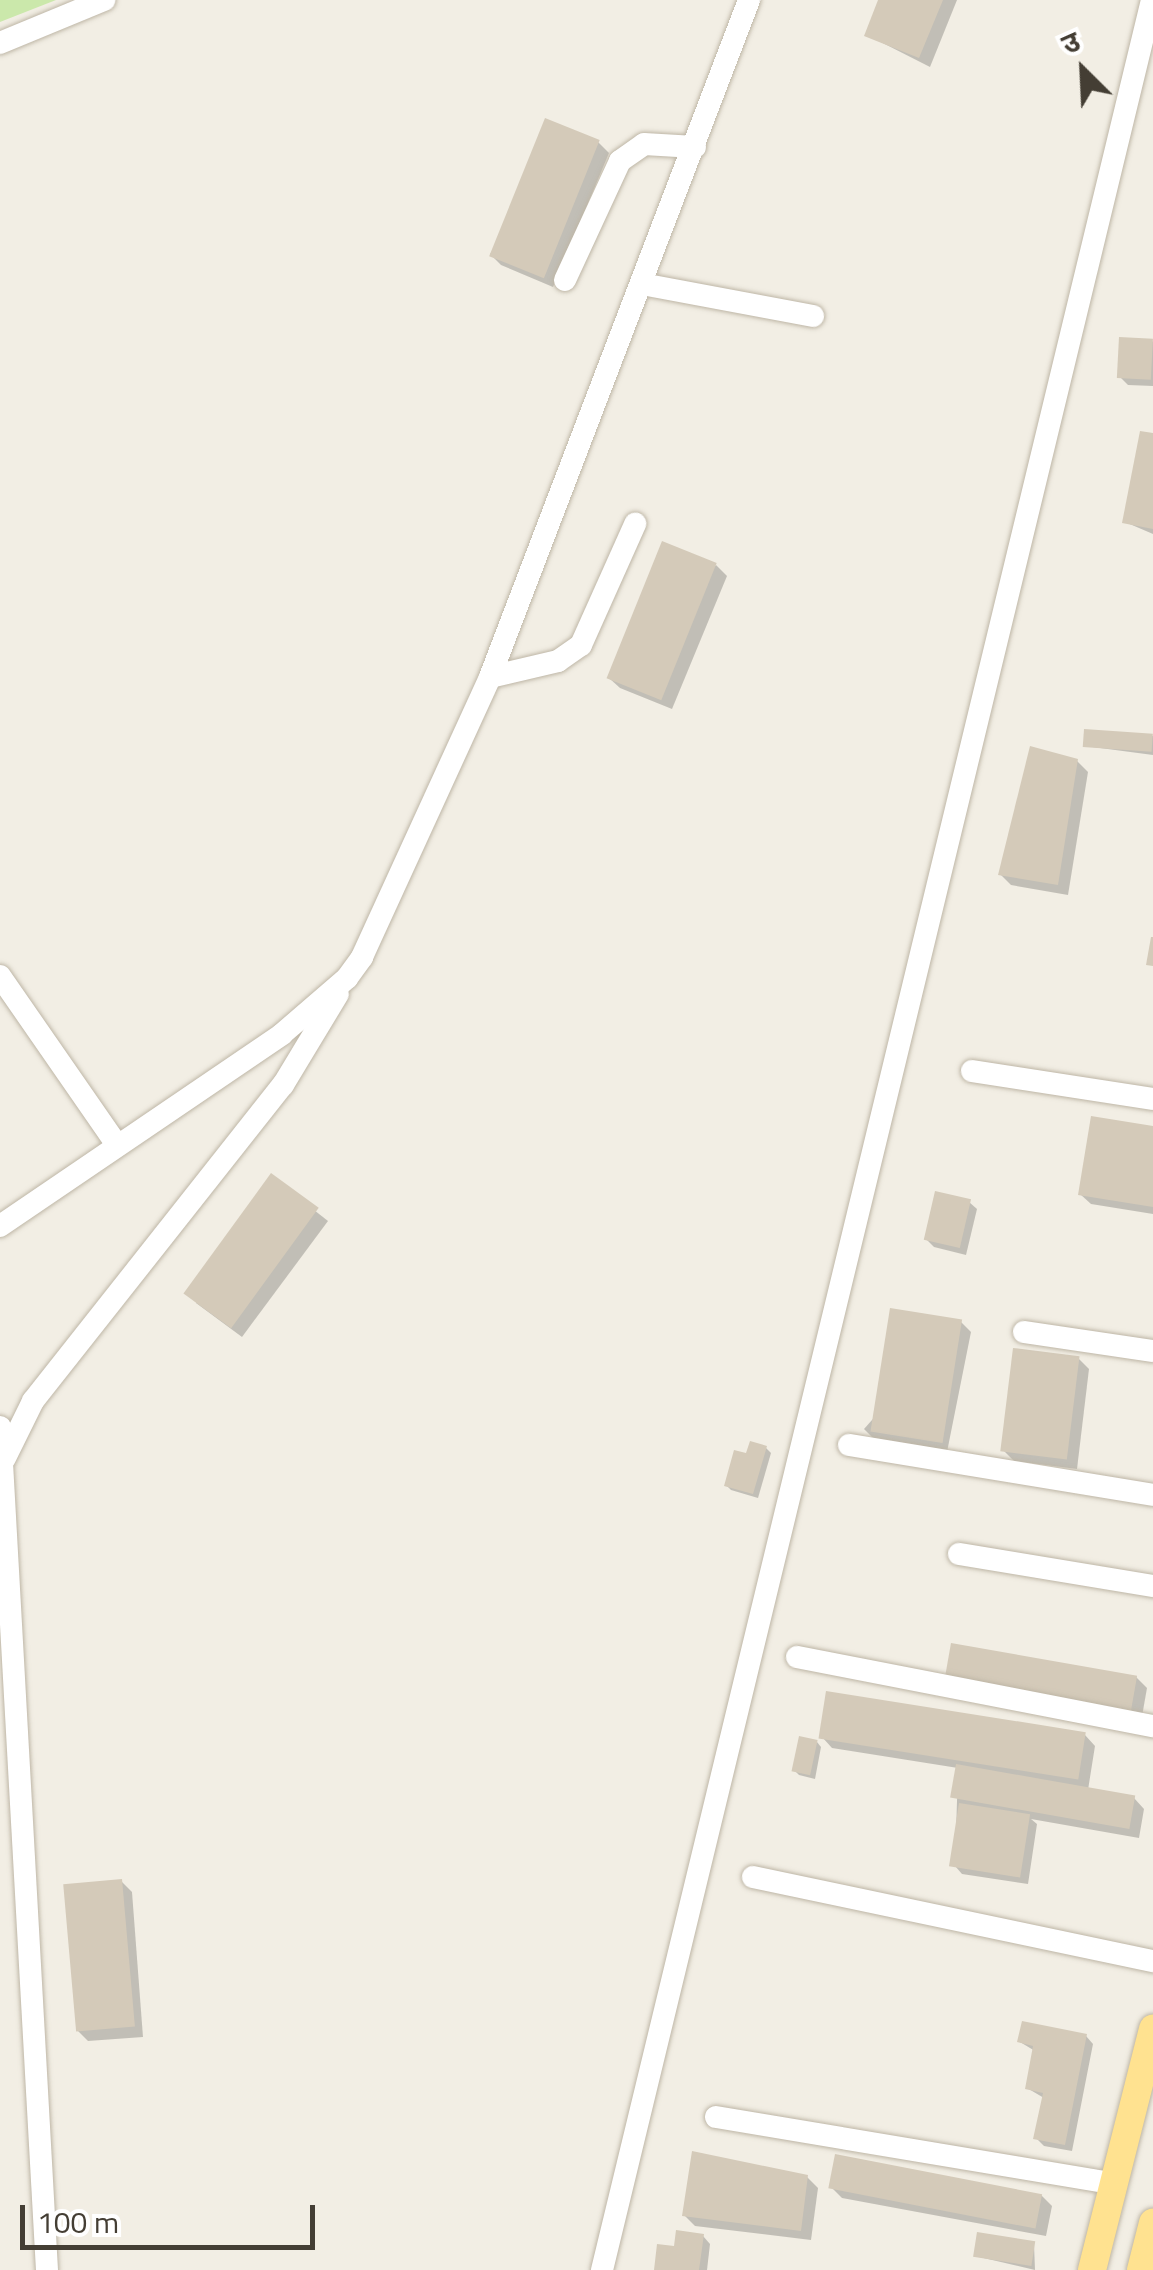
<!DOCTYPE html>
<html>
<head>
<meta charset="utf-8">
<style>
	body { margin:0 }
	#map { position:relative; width:1153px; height:2270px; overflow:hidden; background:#f2eee4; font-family:"Titillium Web","Noto Sans Devanagari",sans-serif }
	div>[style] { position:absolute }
	.green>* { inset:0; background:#cbe8ab }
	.shadow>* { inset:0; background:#0003 }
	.building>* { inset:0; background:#d4cab9; transform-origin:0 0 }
	.roads { filter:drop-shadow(0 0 2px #beb6a6) drop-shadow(0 0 2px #beb6a6) }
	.minor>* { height:22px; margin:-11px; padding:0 11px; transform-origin:11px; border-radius:11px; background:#fff }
	.major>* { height:28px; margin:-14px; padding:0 14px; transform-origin:14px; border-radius:14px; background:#ffe290 }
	span { translate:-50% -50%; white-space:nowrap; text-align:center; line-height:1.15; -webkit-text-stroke:8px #fff; paint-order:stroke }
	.north { position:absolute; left:1033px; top:20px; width:100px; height:100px; -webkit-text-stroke:8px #fff; paint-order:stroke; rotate:336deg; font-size:28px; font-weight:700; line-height:40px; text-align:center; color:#443e34 }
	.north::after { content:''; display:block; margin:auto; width:35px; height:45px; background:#443e34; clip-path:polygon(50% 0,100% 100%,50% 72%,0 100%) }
	.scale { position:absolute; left:20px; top:2205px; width:295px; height:45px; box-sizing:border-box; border:5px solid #443e34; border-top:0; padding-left:12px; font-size:30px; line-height:35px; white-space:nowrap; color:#443e34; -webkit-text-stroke:8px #fff; paint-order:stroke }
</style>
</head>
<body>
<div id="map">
	<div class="green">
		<div style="clip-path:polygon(0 0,56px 0,0 22px)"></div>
	</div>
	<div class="shadow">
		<div style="clip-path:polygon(881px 0,957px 0,930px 67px,867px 35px)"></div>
		<div style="clip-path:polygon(598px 142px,609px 153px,553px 287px,501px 265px,490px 254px)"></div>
		<div style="clip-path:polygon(1153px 341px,1153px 386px,1128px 385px,1120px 377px)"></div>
		<div style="clip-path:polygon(1153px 436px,1153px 534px,1125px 522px)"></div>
		<div style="clip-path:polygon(716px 565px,727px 576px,672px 709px,620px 688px,609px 678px)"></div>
		<div style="clip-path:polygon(1153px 736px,1153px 755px,1085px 746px)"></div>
		<div style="clip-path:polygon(1077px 761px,1088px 772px,1068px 895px,1011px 885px,1000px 874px)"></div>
		<div style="clip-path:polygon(1153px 1128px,1153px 1214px,1091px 1204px,1080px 1194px)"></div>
		<div style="clip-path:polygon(272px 1177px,328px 1221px,242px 1337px,196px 1303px)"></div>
		<div style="clip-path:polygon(969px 1202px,977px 1209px,966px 1255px,934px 1247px,926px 1239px)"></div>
		<div style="clip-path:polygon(960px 1321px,971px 1332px,947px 1452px,874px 1439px,864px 1429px)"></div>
		<div style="clip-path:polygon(1079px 1359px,1089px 1369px,1077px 1469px,1014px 1461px,1003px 1450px)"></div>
		<div style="clip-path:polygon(766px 1448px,771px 1453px,758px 1498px,731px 1490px,726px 1485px,748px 1456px)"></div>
		<div style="clip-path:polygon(1136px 1677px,1147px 1688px,1141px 1722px,957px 1691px)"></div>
		<div style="clip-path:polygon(1085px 1735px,1095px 1746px,1088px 1790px,1134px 1798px,1144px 1809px,1139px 1838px,1031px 1819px,1037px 1824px,1028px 1884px,962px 1874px,955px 1866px,958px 1768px,832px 1748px,822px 1737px)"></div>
		<div style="clip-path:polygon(817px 1742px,821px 1747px,815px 1779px,799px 1775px,794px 1770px)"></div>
		<div style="clip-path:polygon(121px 1881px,132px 1892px,143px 2037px,88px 2041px,77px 2030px)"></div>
		<div style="clip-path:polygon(1086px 2036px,1093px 2044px,1072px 2151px,1044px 2146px,1036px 2138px,1044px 2098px,1027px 2088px,1035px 2051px,1020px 2042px)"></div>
		<div style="clip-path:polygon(807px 2177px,818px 2188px,811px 2240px,695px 2226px,684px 2215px)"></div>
		<div style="clip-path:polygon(831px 2187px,1041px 2195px,1052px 2206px,1046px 2236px,842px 2198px)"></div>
		<div style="clip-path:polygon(703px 2236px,710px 2244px,707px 2270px,657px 2270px,676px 2249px)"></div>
		<div style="clip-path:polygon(1034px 2244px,1035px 2270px,975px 2256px)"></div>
	</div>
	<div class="building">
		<div style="clip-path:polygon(878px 0,943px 0,919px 58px,864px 36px)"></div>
		<div style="left:545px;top:118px;width:59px;height:149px;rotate:22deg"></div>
		<div style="left:1119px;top:337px;width:34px;height:41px;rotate:3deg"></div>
		<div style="clip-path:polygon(1140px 431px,1153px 433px,1153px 529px,1122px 523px)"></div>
		<div style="left:662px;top:541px;width:59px;height:148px;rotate:22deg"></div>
		<div style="left:1084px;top:729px;width:69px;height:18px;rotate:4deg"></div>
		<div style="clip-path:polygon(1030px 746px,1078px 759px,1058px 885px,998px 875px)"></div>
		<div style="clip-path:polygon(1151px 937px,1153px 937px,1153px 966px,1146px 965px)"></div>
		<div style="clip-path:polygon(1091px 1116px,1153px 1126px,1153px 1207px,1078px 1195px)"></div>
		<div style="left:271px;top:1173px;width:59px;height:149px;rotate:36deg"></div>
		<div style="left:935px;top:1191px;width:37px;height:50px;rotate:13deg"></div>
		<div style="left:890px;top:1308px;width:73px;height:125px;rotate:9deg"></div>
		<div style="left:1013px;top:1348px;width:67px;height:104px;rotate:7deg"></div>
		<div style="clip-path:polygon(750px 1441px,767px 1446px,753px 1494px,724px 1486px,734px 1450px,746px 1453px)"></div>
		<div style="left:951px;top:1643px;width:189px;height:39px;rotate:10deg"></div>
		<div style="left:826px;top:1691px;width:263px;height:48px;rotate:9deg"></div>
		<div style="left:799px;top:1736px;width:19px;height:36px;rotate:12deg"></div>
		<div style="left:956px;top:1764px;width:182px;height:34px;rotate:10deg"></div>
		<div style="left:959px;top:1803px;width:72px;height:64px;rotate:9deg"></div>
		<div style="left:122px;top:1879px;width:148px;height:59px;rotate:85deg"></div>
		<div style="clip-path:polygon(1022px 2021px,1087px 2034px,1065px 2145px,1033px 2139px,1043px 2093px,1025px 2089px,1033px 2046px,1017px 2042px)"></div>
		<div style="clip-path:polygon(692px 2151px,808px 2175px,801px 2231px,682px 2216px)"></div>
		<div style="left:835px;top:2154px;width:211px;height:35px;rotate:11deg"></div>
		<div style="clip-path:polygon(676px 2230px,704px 2234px,699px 2270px,654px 2270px,657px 2244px,674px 2246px)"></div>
		<div style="left:977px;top:2232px;width:59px;height:25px;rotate:9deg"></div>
	</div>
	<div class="roads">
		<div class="minor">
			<div style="left:0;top:43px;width:113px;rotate:-22.5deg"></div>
			<div style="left:565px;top:280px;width:131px;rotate:-65.2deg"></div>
			<div style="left:620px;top:161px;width:29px;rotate:-35deg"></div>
			<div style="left:644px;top:144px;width:51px;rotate:3.4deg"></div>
			<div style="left:642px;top:284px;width:174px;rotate:10.6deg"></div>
			<div style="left:490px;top:677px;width:70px;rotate:-13.2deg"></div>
			<div style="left:558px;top:661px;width:28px;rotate:-35deg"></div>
			<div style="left:581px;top:645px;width:133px;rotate:-65.9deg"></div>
			<div style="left:0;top:976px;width:202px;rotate:55.3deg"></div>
			<div style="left:972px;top:1071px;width:183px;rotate:8.8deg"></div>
			<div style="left:0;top:1226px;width:341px;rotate:-34.2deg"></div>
			<div style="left:282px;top:1034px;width:86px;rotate:-40.7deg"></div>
			<div style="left:347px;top:978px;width:26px;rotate:-54deg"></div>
			<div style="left:362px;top:957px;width:308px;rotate:-65.4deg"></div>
			<div style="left:490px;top:677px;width:725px;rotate:-69.06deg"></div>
			<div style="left:1024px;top:1332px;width:130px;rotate:8.4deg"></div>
			<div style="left:0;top:1427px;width:844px;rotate:86.81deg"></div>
			<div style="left:849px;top:1445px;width:308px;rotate:9.3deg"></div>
			<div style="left:5px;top:1458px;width:64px;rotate:-63.8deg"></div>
			<div style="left:33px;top:1401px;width:403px;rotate:-51.7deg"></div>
			<div style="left:283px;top:1085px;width:106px;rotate:-58.9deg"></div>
			<div style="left:959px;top:1554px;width:197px;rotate:9.4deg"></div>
			<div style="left:797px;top:1657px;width:363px;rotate:11deg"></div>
			<div style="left:753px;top:1877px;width:409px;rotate:11.9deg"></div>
			<div style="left:716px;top:2117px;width:401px;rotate:9.5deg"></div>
			<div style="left:602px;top:2270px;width:2336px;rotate:-76.38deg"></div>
		</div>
		<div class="major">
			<div style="left:1092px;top:2270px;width:249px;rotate:-75.8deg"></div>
			<div style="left:1141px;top:2270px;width:49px;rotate:-75.7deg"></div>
		</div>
	</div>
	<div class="north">उ</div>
	<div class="scale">100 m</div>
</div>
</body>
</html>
